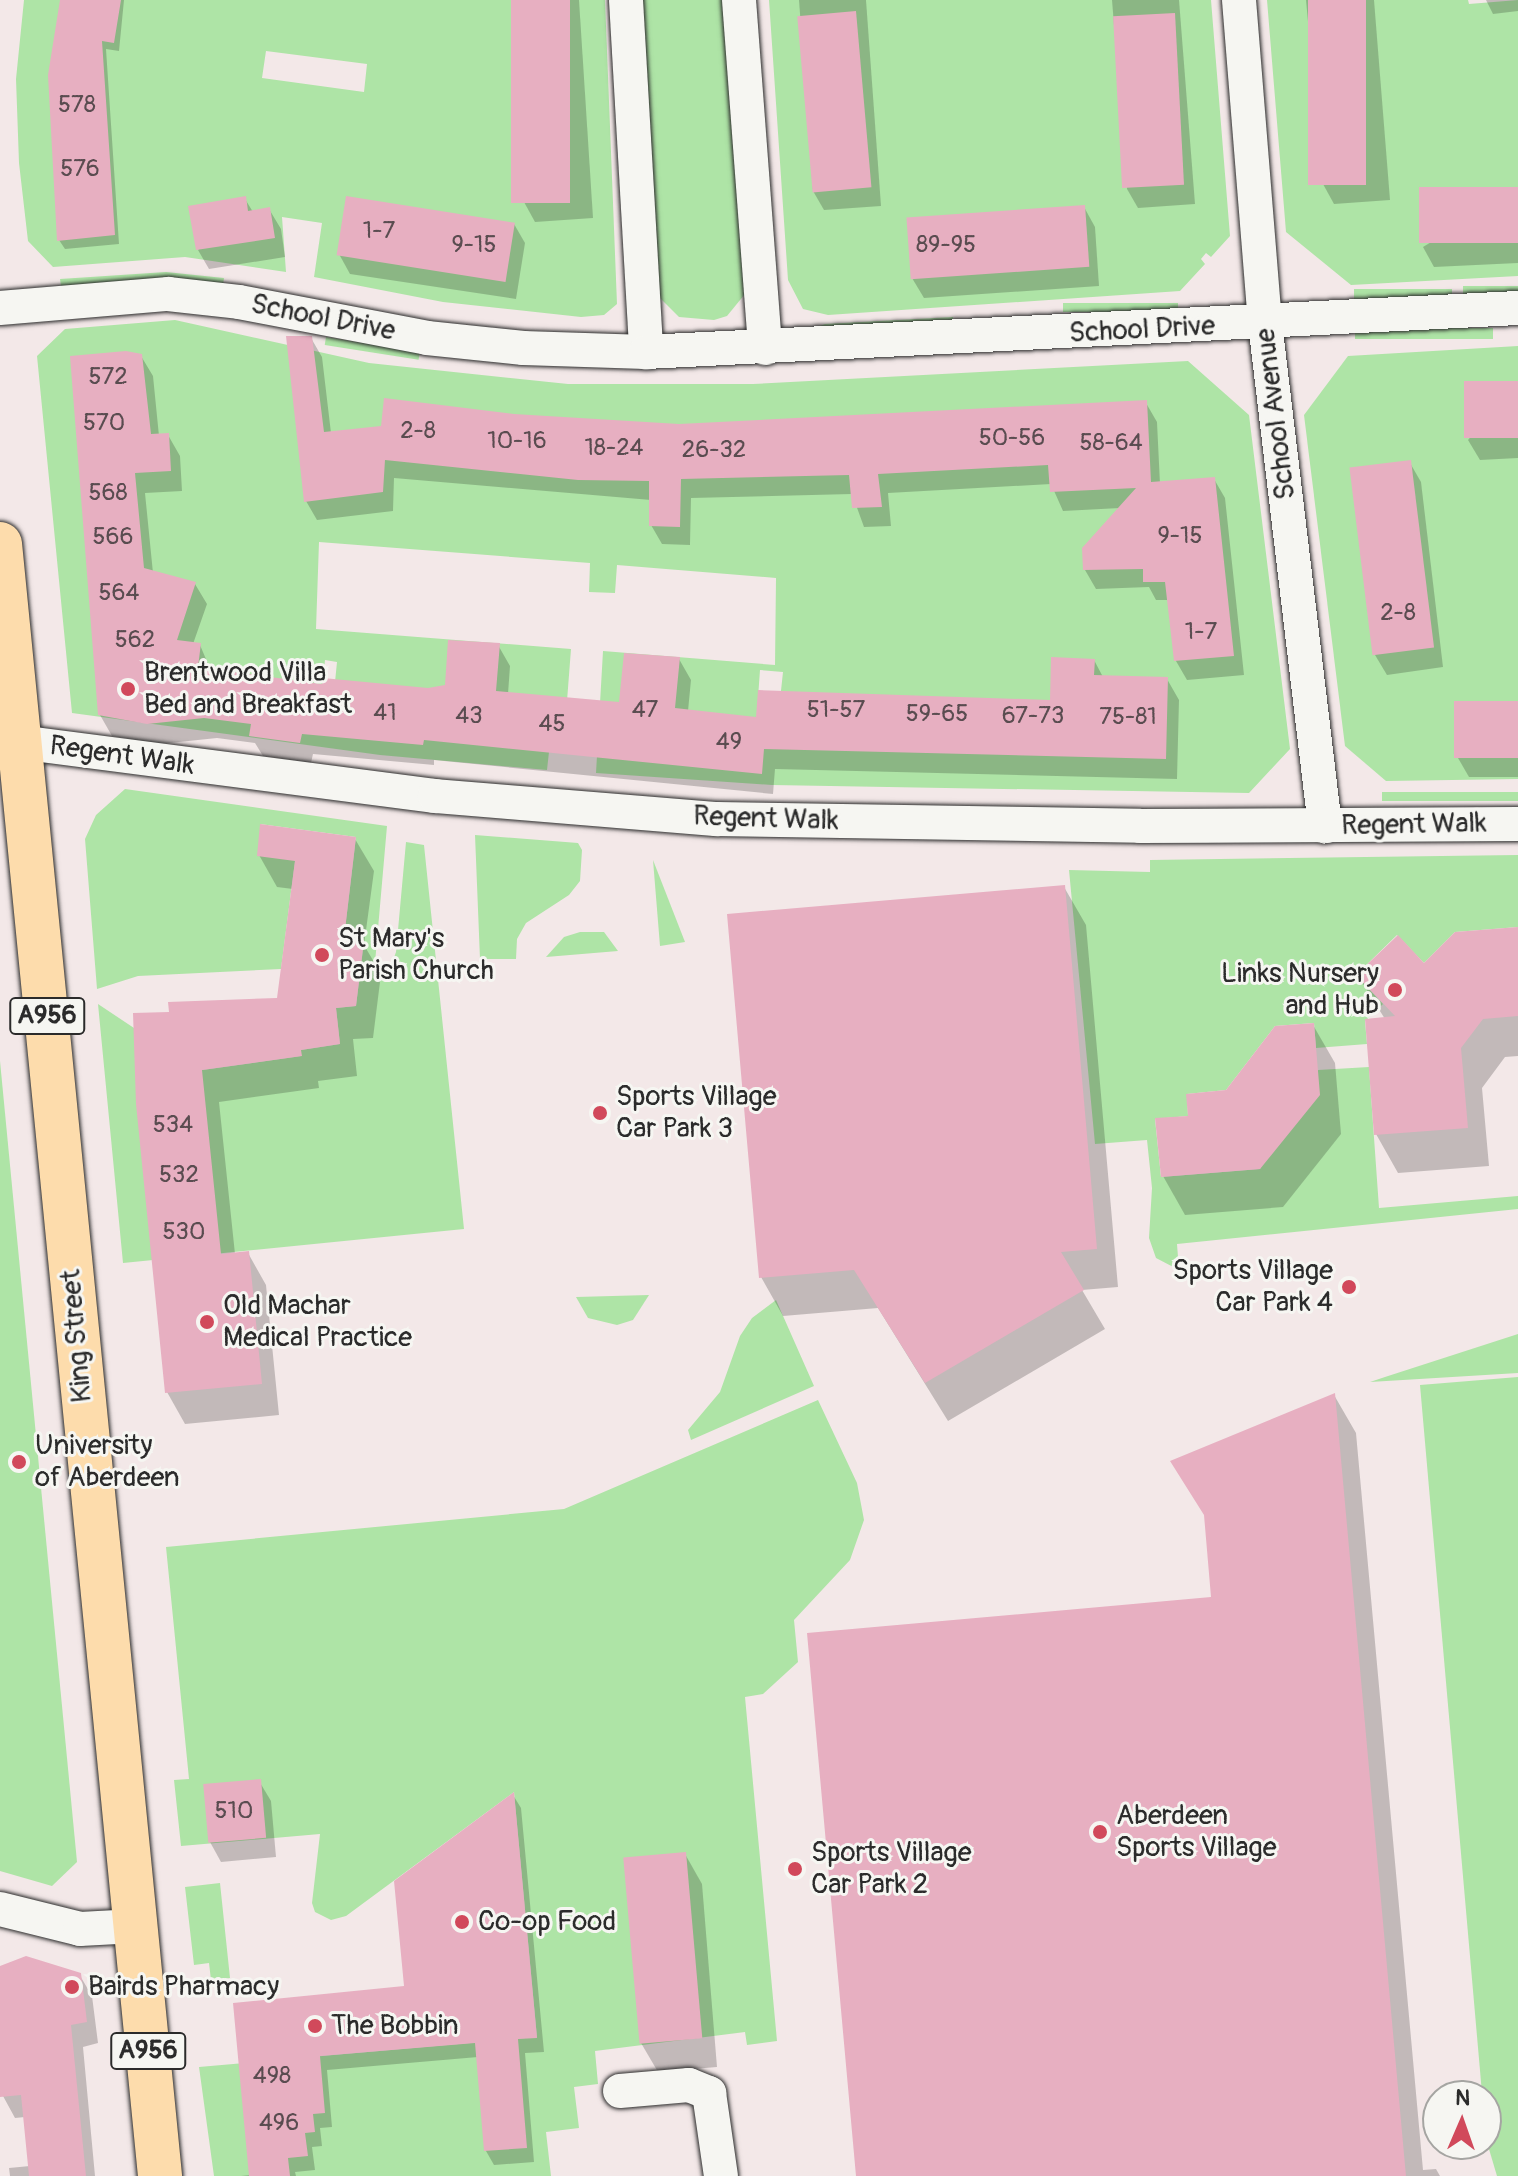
<!DOCTYPE html>
<html>
<head>
<meta charset="utf-8">
<style>
	body { margin:0 }
	#map { position:relative; width:1518px; height:2176px; overflow:hidden; background:#f3e8e8; font-family:Pangolin,sans-serif }
	div>[style] { position:absolute }
	.green>* { inset:0; background:#aee4a6; transform-origin:0 0 }
	.shadow>* { inset:0; background:#0003 }
	.building>* { inset:0; background:#e7afc1; transform-origin:0 0 }
	.roads { filter:drop-shadow(0 0 2px #2b2b2b) drop-shadow(0 0 2px #2b2b2b) }
	.street>* { height:34px; margin:-17px; padding:0 17px; transform-origin:17px; border-radius:17px; background:#f6f6f2 }
	.primary>* { height:44px; margin:-22px; padding:0 22px; transform-origin:22px; border-radius:22px; background:#fddcac }
	.dots>* { width:22px; height:22px; translate:-50% -50%; box-sizing:border-box; border:4px solid #f6f6f2; border-radius:50% }
	span { translate:-50% -50%; white-space:nowrap; text-align:center; line-height:1.15; -webkit-text-stroke:6px #f6f6f2; paint-order:stroke }
	.number-label { font-size:24px; color:#5a4c50 }
	.number-label span { -webkit-text-stroke-width:0 }
	.shield-label span { padding:2px 6px; background:#f6f6f2; border:2px solid; border-radius:6px; -webkit-text-stroke-width:0 }
	.shield-label { font-size:26px; color:#2b2b2b; font-weight:700 }
	.street-label { font-size:28px; color:#2b2b2b }
	.poi-label { font-size:28px; color:#2b2b2b }
	.left { translate:0 -50%; text-align:left }
	.right { translate:-100% -50%; text-align:right }
	.north { position:absolute; left:1422px; top:2080px; width:80px; height:80px; box-sizing:border-box; background:#f6f6f2; border:2px solid #a5a5a2; border-radius:50%; rotate:2deg; font-size:22px; font-weight:700; line-height:32px; text-align:center; color:#2b2b2b }
	.north::after { content:''; display:block; margin:auto; width:28px; height:36px; background:#d1495b; clip-path:polygon(50% 0,100% 100%,50% 72%,0 100%) }
</style>
</head>
<body>
<div id="map">
	<div class="green">
		<div style="clip-path:polygon(evenodd,24px 0,605px 0,617px 304px,604px 315px,581px 317px,443px 302px,314px 277px,322px 223px,282px 217px,286px 272px,185px 257px,53px 267px,28px 241px,19px 163px,16px 79px,24px 0,266px 51px,367px 64px,364px 92px,262px 78px,266px 51px)"></div>
		<div style="clip-path:polygon(640px 0,728px 0,745px 294px,727px 316px,714px 320px,679px 317px,659px 297px)"></div>
		<div style="clip-path:polygon(769px 0,1211px 0,1230px 236px,1211px 257px,1206px 253px,1201px 259px,1205px 264px,1180px 291px,828px 315px,803px 309px,788px 280px)"></div>
		<div style="clip-path:polygon(1267px 0,1468px 0,1469px 4px,1518px 0,1518px 276px,1351px 285px,1286px 232px)"></div>
		<div style="clip-path:polygon(166px 272px,224px 278px,223px 285px,158px 279px,61px 286px,60px 279px)"></div>
		<div style="left:1518px;top:286px;width:9px;height:55px;rotate:90deg"></div>
		<div style="left:1452px;top:289px;width:10px;height:98px;rotate:90deg"></div>
		<div style="left:1178px;top:303px;width:9px;height:115px;rotate:90deg"></div>
		<div style="clip-path:polygon(953px 317px,954px 326px,815px 328px,825px 324px)"></div>
		<div style="clip-path:polygon(evenodd,175px 320px,369px 363px,568px 384px,753px 384px,1188px 361px,1249px 415px,1290px 749px,1249px 793px,772px 785px,596px 773px,603px 651px,775px 665px,776px 578px,617px 565px,615px 593px,589px 592px,590px 563px,319px 542px,316px 629px,571px 649px,563px 753px,549px 752px,547px 770px,380px 755px,72px 713px,37px 356px,65px 329px,175px 320px,325px 660px,337px 662px,335px 682px,323px 680px,325px 660px,175px 320px,760px 670px,783px 672px,780px 700px,758px 698px,760px 670px)"></div>
		<div style="left:1493px;top:328px;width:11px;height:138px;rotate:90deg"></div>
		<div style="left:326px;top:337px;width:95px;height:8px;rotate:9deg"></div>
		<div style="clip-path:polygon(1518px 346px,1518px 779px,1386px 781px,1345px 746px,1304px 415px,1348px 356px)"></div>
		<div style="clip-path:polygon(125px 789px,387px 826px,375px 963px,376px 973px,386px 980px,396px 952px,406px 842px,424px 845px,464px 1229px,123px 1263px,98px 1004px,134px 1028px,174px 1074px,301px 1056px,301px 1050px,340px 1044px,336px 1008px,356px 1006px,364px 941px,344px 938px,356px 837px,260px 824px,295px 861px,281px 969px,138px 976px,97px 989px,85px 839px,96px 815px)"></div>
		<div style="left:1518px;top:792px;width:9px;height:136px;rotate:90deg"></div>
		<div style="clip-path:polygon(475px 835px,578px 843px,582px 850px,580px 881px,569px 895px,526px 923px,517px 939px,516px 959px,480px 959px)"></div>
		<div style="clip-path:polygon(1518px 855px,1518px 927px,1455px 932px,1424px 963px,1397px 935px,1356px 975px,1383px 1004px,1365px 1021px,1367px 1044px,1316px 1048px,1314px 1023px,1275px 1026px,1226px 1090px,1187px 1094px,1188px 1116px,1155px 1119px,1161px 1177px,1260px 1169px,1318px 1070px,1369px 1067px,1379px 1208px,1518px 1196px,1518px 1209px,1177px 1244px,1179px 1270px,1156px 1258px,1149px 1238px,1152px 1188px,1147px 1140px,1095px 1144px,1069px 870px,1150px 872px,1150px 860px)"></div>
		<div style="clip-path:polygon(653px 860px,685px 942px,660px 946px)"></div>
		<div style="clip-path:polygon(580px 932px,604px 932px,618px 951px,546px 957px,564px 937px)"></div>
		<div style="clip-path:polygon(0 1061px,77px 1862px,52px 1886px,0 1871px)"></div>
		<div style="clip-path:polygon(649px 1295px,633px 1320px,617px 1325px,588px 1318px,576px 1297px)"></div>
		<div style="clip-path:polygon(776px 1300px,814px 1386px,691px 1440px,688px 1430px,720px 1392px,740px 1336px,752px 1318px)"></div>
		<div style="clip-path:polygon(1518px 1334px,1518px 1373px,1370px 1382px,1385px 1377px)"></div>
		<div style="clip-path:polygon(1518px 1377px,1518px 2176px,1497px 2176px,1486px 2139px,1420px 1385px)"></div>
		<div style="clip-path:polygon(818px 1400px,857px 1483px,864px 1520px,850px 1560px,794px 1620px,798px 1662px,763px 1694px,745px 1697px,777px 2041px,747px 2045px,745px 2032px,595px 2051px,598px 2084px,574px 2087px,579px 2128px,546px 2132px,551px 2176px,214px 2176px,199px 2067px,537px 2037px,514px 1792px,346px 1916px,331px 1920px,315px 1912px,312px 1903px,320px 1834px,181px 1846px,174px 1780px,189px 1779px,166px 1547px,564px 1509px)"></div>
		<div style="clip-path:polygon(220px 1883px,230px 1978px,211px 1980px,209px 1963px,194px 1965px,185px 1887px)"></div>
	</div>
	<div class="shadow">
		<div style="clip-path:polygon(62px 0,124px 0,119px 51px,106px 49px,119px 244px,65px 249px,59px 240px)"></div>
		<div style="clip-path:polygon(513px 0,579px 0,593px 218px,535px 222px,524px 202px)"></div>
		<div style="clip-path:polygon(799px 0,866px 0,881px 206px,824px 210px,813px 191px)"></div>
		<div style="clip-path:polygon(1112px 0,1179px 0,1195px 204px,1138px 208px,1127px 189px)"></div>
		<div style="clip-path:polygon(1306px 0,1374px 0,1390px 200px,1334px 204px,1323px 184px)"></div>
		<div style="clip-path:polygon(1486px 0,1518px 0,1518px 11px,1493px 14px)"></div>
		<div style="clip-path:polygon(1518px 189px,1518px 263px,1434px 267px,1423px 247px)"></div>
		<div style="clip-path:polygon(245px 199px,253px 212px,269px 209px,281px 229px,285px 257px,209px 269px,198px 250px)"></div>
		<div style="clip-path:polygon(1084px 207px,1095px 227px,1099px 286px,924px 298px,912px 278px)"></div>
		<div style="clip-path:polygon(514px 224px,525px 243px,516px 299px,350px 274px,339px 254px)"></div>
		<div style="clip-path:polygon(311px 338px,322px 357px,331px 433px,514px 416px,679px 426px,1146px 403px,1157px 422px,1160px 484px,1214px 479px,1225px 498px,1244px 675px,1187px 680px,1176px 661px,1169px 600px,1156px 600px,1149px 587px,1096px 589px,1085px 570px,1120px 508px,1063px 511px,1051px 484px,888px 493px,891px 526px,864px 527px,852px 494px,691px 498px,690px 545px,662px 544px,651px 525px,651px 500px,394px 478px,393px 511px,317px 520px,306px 501px)"></div>
		<div style="clip-path:polygon(141px 356px,153px 376px,159px 436px,168px 435px,180px 456px,182px 491px,145px 493px,153px 573px,195px 584px,207px 604px,193px 644px,200px 645px,211px 671px,324px 687px,428px 690px,446px 687px,498px 645px,510px 666px,508px 694px,621px 704px,679px 659px,691px 680px,688px 711px,758px 719px,1051px 702px,1094px 660px,1103px 677px,1167px 679px,1179px 700px,1177px 779px,775px 769px,773px 794px,434px 760px,434px 765px,313px 754px,311px 763px,263px 756px,255px 743px,217px 738px,160px 744px,112px 736px,100px 715px)"></div>
		<div style="clip-path:polygon(1518px 383px,1518px 458px,1480px 460px,1468px 440px)"></div>
		<div style="clip-path:polygon(1410px 463px,1421px 482px,1443px 667px,1387px 675px,1375px 655px)"></div>
		<div style="clip-path:polygon(1518px 702px,1518px 777px,1469px 777px,1458px 758px)"></div>
		<div style="clip-path:polygon(355px 839px,374px 871px,364px 945px,381px 974px,373px 1038px,353px 1039px,357px 1076px,318px 1081px,319px 1088px,219px 1102px,235px 1254px,248px 1253px,266px 1285px,279px 1415px,185px 1424px,167px 1392px,171px 1014px,278px 1000px,293px 889px,277px 887px,259px 855px)"></div>
		<div style="clip-path:polygon(1064px 887px,1086px 925px,1118px 1287px,1082px 1290px,1105px 1329px,948px 1421px,878px 1308px,783px 1316px,761px 1277px)"></div>
		<div style="clip-path:polygon(1518px 929px,1518px 1056px,1505px 1057px,1482px 1088px,1489px 1166px,1398px 1173px,1376px 1134px,1385px 1019px,1358px 976px,1424px 966px)"></div>
		<div style="clip-path:polygon(1313px 1025px,1335px 1063px,1341px 1134px,1283px 1207px,1185px 1215px,1163px 1176px,1190px 1118px)"></div>
		<div style="clip-path:polygon(1334px 1395px,1356px 1433px,1423px 2170px,1436px 2169px,1440px 2176px,858px 2176px)"></div>
		<div style="clip-path:polygon(259px 1781px,271px 1801px,276px 1857px,221px 1862px,210px 1842px)"></div>
		<div style="clip-path:polygon(513px 1795px,521px 1808px,544px 2052px,525px 2053px,534px 2162px,494px 2165px,486px 2151px,478px 2057px,327px 2070px,332px 2127px,320px 2128px,322px 2146px,312px 2147px,315px 2170px,295px 2172px,296px 2176px,241px 2176px,251px 2175px,235px 2004px,406px 1988px)"></div>
		<div style="clip-path:polygon(685px 1854px,702px 1884px,717px 2067px,658px 2072px,641px 2043px)"></div>
		<div style="clip-path:polygon(0 1968px,79px 1974px,92px 1996px,98px 2043px,83px 2047px,95px 2176px,10px 2176px,9px 2168px,30px 2166px,25px 2117px,15px 2118px,3px 2096px)"></div>
	</div>
	<div class="building">
		<div style="clip-path:polygon(60px 0,121px 0,114px 43px,102px 41px,115px 235px,57px 241px,48px 75px)"></div>
		<div style="left:511px;top:0;width:59px;height:203px"></div>
		<div style="left:1308px;top:0;width:58px;height:185px"></div>
		<div style="left:856px;top:11px;width:177px;height:59px;rotate:85deg"></div>
		<div style="left:1175px;top:13px;width:172px;height:62px;rotate:87deg"></div>
		<div style="left:1518px;top:187px;width:56px;height:99px;rotate:90deg"></div>
		<div style="clip-path:polygon(246px 196px,248px 211px,270px 207px,275px 238px,196px 250px,188px 206px)"></div>
		<div style="left:346px;top:196px;width:171px;height:60px;rotate:9deg"></div>
		<div style="left:1085px;top:205px;width:62px;height:179px;rotate:86deg"></div>
		<div style="clip-path:polygon(286px 336px,312px 336px,324px 432px,381px 426px,384px 398px,514px 414px,679px 424px,1147px 400px,1151px 482px,1215px 477px,1234px 656px,1174px 661px,1165px 582px,1143px 582px,1143px 569px,1083px 570px,1082px 548px,1136px 488px,1050px 492px,1048px 465px,878px 474px,882px 507px,852px 508px,849px 475px,681px 479px,680px 527px,649px 526px,649px 481px,578px 480px,385px 460px,383px 492px,304px 502px)"></div>
		<div style="clip-path:polygon(126px 351px,142px 354px,151px 434px,169px 433px,171px 471px,135px 473px,144px 568px,196px 582px,177px 640px,201px 643px,198px 667px,322px 684px,323px 678px,428px 688px,445px 685px,448px 640px,500px 643px,496px 691px,619px 702px,624px 653px,680px 657px,675px 708px,756px 717px,758px 690px,1050px 700px,1051px 657px,1095px 659px,1094px 675px,1168px 677px,1166px 759px,764px 749px,762px 774px,424px 740px,423px 745px,302px 734px,300px 743px,249px 736px,251px 724px,204px 718px,147px 724px,98px 715px,70px 356px)"></div>
		<div style="left:1518px;top:381px;width:57px;height:54px;rotate:90deg"></div>
		<div style="left:1411px;top:460px;width:189px;height:62px;rotate:83deg"></div>
		<div style="left:1518px;top:701px;width:57px;height:64px;rotate:90deg"></div>
		<div style="clip-path:polygon(260px 824px,356px 837px,344px 938px,364px 940px,356px 1006px,336px 1008px,340px 1044px,301px 1050px,302px 1056px,202px 1070px,221px 1254px,249px 1251px,262px 1384px,165px 1393px,136px 1104px,133px 1013px,169px 1012px,168px 1002px,277px 998px,295px 861px,257px 856px)"></div>
		<div style="clip-path:polygon(1065px 885px,1097px 1249px,1061px 1252px,1084px 1290px,925px 1383px,854px 1270px,759px 1278px,727px 914px)"></div>
		<div style="clip-path:polygon(1518px 927px,1518px 1016px,1483px 1019px,1461px 1048px,1468px 1128px,1374px 1135px,1365px 1019px,1395px 1016px,1356px 975px,1398px 935px,1424px 963px,1455px 932px)"></div>
		<div style="clip-path:polygon(1314px 1023px,1320px 1095px,1260px 1169px,1161px 1177px,1155px 1118px,1188px 1116px,1186px 1094px,1226px 1090px,1275px 1026px)"></div>
		<div style="clip-path:polygon(1335px 1393px,1406px 2176px,856px 2176px,807px 1633px,1211px 1597px,1204px 1515px,1170px 1461px)"></div>
		<div style="left:261px;top:1779px;width:59px;height:58px;rotate:85deg"></div>
		<div style="clip-path:polygon(514px 1792px,537px 2038px,518px 2039px,527px 2148px,484px 2151px,475px 2043px,320px 2056px,325px 2113px,313px 2114px,315px 2132px,305px 2133px,308px 2156px,288px 2158px,290px 2176px,249px 2176px,233px 2003px,404px 1986px,394px 1881px)"></div>
		<div style="left:686px;top:1852px;width:187px;height:63px;rotate:85deg"></div>
		<div style="clip-path:polygon(26px 1956px,81px 1973px,87px 2022px,71px 2025px,86px 2176px,29px 2176px,21px 2095px,0 2097px,0 1966px)"></div>
	</div>
	<div class="roads">
		<div class="street">
			<div style="left:626px;top:0;width:353px;rotate:86.7deg"></div>
			<div style="left:739px;top:0;width:349px;rotate:85.7deg"></div>
			<div style="left:1239px;top:0;width:324px;rotate:85.4deg"></div>
			<div style="left:1265px;top:323px;width:507px;rotate:83.2deg"></div>
			<div style="left:0;top:308px;width:169px;rotate:-4.8deg"></div>
			<div style="left:168px;top:294px;width:71px;rotate:6.4deg"></div>
			<div style="left:239px;top:302px;width:191px;rotate:10.8deg"></div>
			<div style="left:427px;top:338px;width:97px;rotate:5.9deg"></div>
			<div style="left:523px;top:348px;width:123px;rotate:1.9deg"></div>
			<div style="left:646px;top:352px;width:873px;rotate:-2.89deg"></div>
			<div style="left:19px;top:742px;width:419px;rotate:7.4deg"></div>
			<div style="left:435px;top:796px;width:282px;rotate:4.7deg"></div>
			<div style="left:716px;top:819px;width:424px;rotate:0.9deg"></div>
			<div style="left:1140px;top:826px;width:378px;rotate:-0.3deg"></div>
			<div style="left:0;top:1909px;width:82px;rotate:14deg"></div>
			<div style="left:80px;top:1929px;width:56px;rotate:-3.1deg"></div>
			<div style="left:620px;top:2091px;width:69px;rotate:-5deg"></div>
			<div style="left:689px;top:2085px;width:22px;rotate:22deg"></div>
			<div style="left:709px;top:2093px;width:84px;rotate:81.8deg"></div>
		</div>
		<div class="primary">
			<div style="left:0;top:544px;width:1640px;rotate:84.4deg"></div>
		</div>
	</div>
	<div class="dots">
		<div style="left:128px;top:689px;background:#d1495b"></div>
		<div style="left:322px;top:955px;background:#d1495b"></div>
		<div style="left:1395px;top:990px;background:#d1495b"></div>
		<div style="left:600px;top:1113px;background:#d1495b"></div>
		<div style="left:1349px;top:1287px;background:#d1495b"></div>
		<div style="left:207px;top:1322px;background:#d1495b"></div>
		<div style="left:19px;top:1462px;background:#d1495b"></div>
		<div style="left:1100px;top:1832px;background:#d1495b"></div>
		<div style="left:795px;top:1869px;background:#d1495b"></div>
		<div style="left:462px;top:1922px;background:#d1495b"></div>
		<div style="left:72px;top:1987px;background:#d1495b"></div>
		<div style="left:315px;top:2026px;background:#d1495b"></div>
	</div>
	<div class="number-label">
		<span style="left:77px;top:105px">578</span>
		<span style="left:80px;top:169px">576</span>
		<span style="left:379px;top:231px">1-7</span>
		<span style="left:474px;top:245px">9-15</span>
		<span style="left:946px;top:245px">89-95</span>
		<span style="left:108px;top:377px">572</span>
		<span style="left:104px;top:423px">570</span>
		<span style="left:418px;top:431px">2-8</span>
		<span style="left:1012px;top:438px">50-56</span>
		<span style="left:517px;top:441px">10-16</span>
		<span style="left:1111px;top:443px">58-64</span>
		<span style="left:614px;top:448px">18-24</span>
		<span style="left:714px;top:450px">26-32</span>
		<span style="left:108px;top:493px">568</span>
		<span style="left:1180px;top:536px">9-15</span>
		<span style="left:113px;top:537px">566</span>
		<span style="left:119px;top:593px">564</span>
		<span style="left:1398px;top:613px">2-8</span>
		<span style="left:1201px;top:632px">1-7</span>
		<span style="left:135px;top:640px">562</span>
		<span style="left:645px;top:710px">47</span>
		<span style="left:836px;top:710px">51-57</span>
		<span style="left:385px;top:713px">41</span>
		<span style="left:937px;top:714px">59-65</span>
		<span style="left:469px;top:716px">43</span>
		<span style="left:1033px;top:716px">67-73</span>
		<span style="left:1128px;top:717px">75-81</span>
		<span style="left:552px;top:724px">45</span>
		<span style="left:729px;top:742px">49</span>
		<span style="left:173px;top:1125px">534</span>
		<span style="left:179px;top:1175px">532</span>
		<span style="left:184px;top:1232px">530</span>
		<span style="left:234px;top:1811px">510</span>
		<span style="left:272px;top:2076px">498</span>
		<span style="left:279px;top:2123px">496</span>
	</div>
	<div class="shield-label">
		<span style="left:47px;top:1016px">A956</span>
		<span style="left:148px;top:2051px">A956</span>
	</div>
	<div class="street-label">
		<span style="left:323px;top:318px;rotate:11deg">School Drive</span>
		<span style="left:1142px;top:330px;rotate:-3deg">School Drive</span>
		<span style="left:1276px;top:414px;rotate:-97deg">School Avenue</span>
		<span style="left:122px;top:756px;rotate:8deg">Regent Walk</span>
		<span style="left:766px;top:819px;rotate:2deg">Regent Walk</span>
		<span style="left:1414px;top:825px;rotate:-1deg">Regent Walk</span>
		<span style="left:77px;top:1336px;rotate:-95deg">King Street</span>
	</div>
	<div class="poi-label">
		<span class="left" style="left:144px;top:689px">Brentwood Villa<br>Bed and Breakfast</span>
		<span class="left" style="left:338px;top:955px">St Mary's<br>Parish Church</span>
		<span class="right" style="left:1379px;top:990px">Links Nursery<br>and Hub</span>
		<span class="left" style="left:616px;top:1113px">Sports Village<br>Car Park 3</span>
		<span class="right" style="left:1333px;top:1287px">Sports Village<br>Car Park 4</span>
		<span class="left" style="left:223px;top:1322px">Old Machar<br>Medical Practice</span>
		<span class="left" style="left:35px;top:1462px">University<br>of Aberdeen</span>
		<span class="left" style="left:1116px;top:1832px">Aberdeen<br>Sports Village</span>
		<span class="left" style="left:811px;top:1869px">Sports Village<br>Car Park 2</span>
		<span class="left" style="left:478px;top:1922px">Co-op Food</span>
		<span class="left" style="left:88px;top:1987px">Bairds Pharmacy</span>
		<span class="left" style="left:331px;top:2026px">The Bobbin</span>
	</div>
	<div class="north">N</div>
</div>
</body>
</html>
